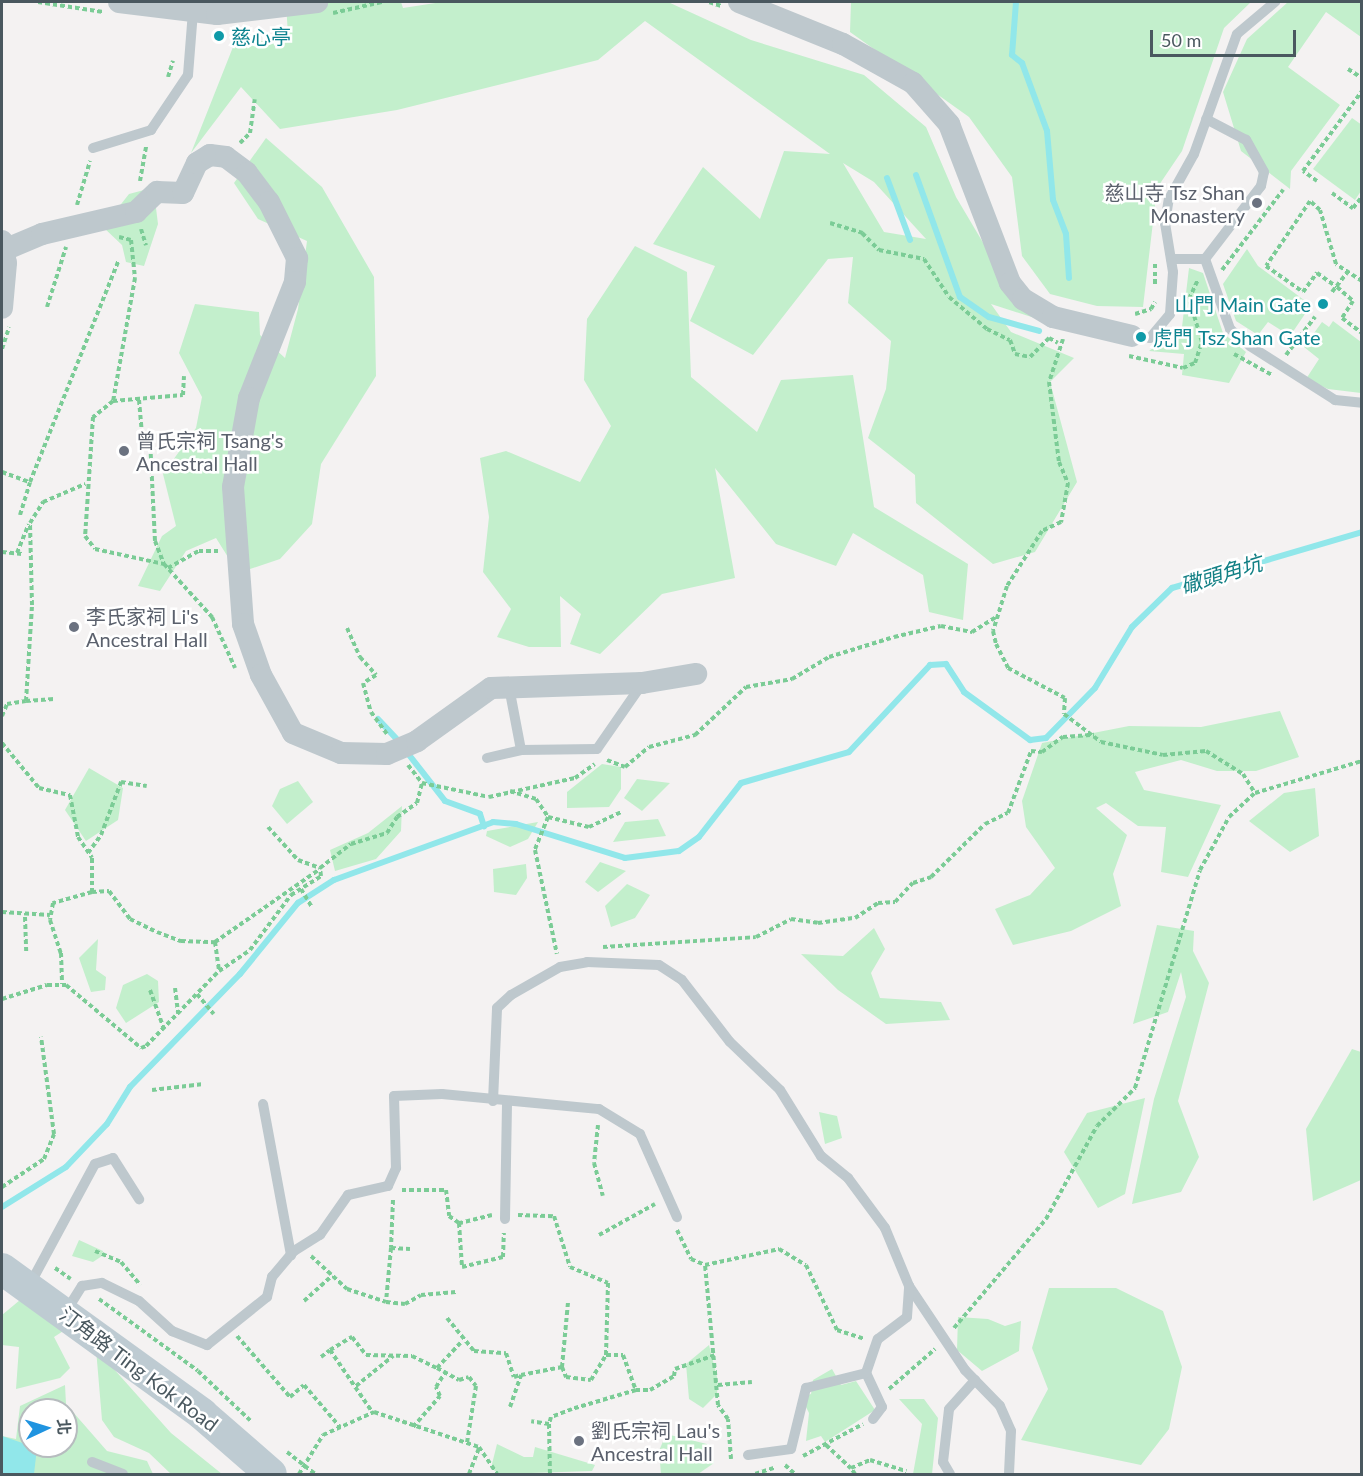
<!DOCTYPE html>
<html>
<head>
<meta charset="utf-8">
<style>
	body { margin:0 }
	#map { position:relative; width:1363px; height:1476px; overflow:hidden; background:#f4f2f2; font-family:Lato,"Noto Sans TC",sans-serif }
	div>[style] { position:absolute }
	.green>* { inset:0; background:#c3efcc }
	.water>* { inset:0; background:#91e7ea }
	.stream>* { height:6px; margin:-3px; padding:0 3px; transform-origin:3px; border-radius:3px; background:#91e7ea }
	.path>* { height:4px; margin-top:-2px; transform-origin:0; background:repeating-linear-gradient(90deg,#7bcc96 0 4.5px,transparent 0 7.5px) }
	.service>* { height:10px; margin:-5px; padding:0 5px; transform-origin:5px; border-radius:5px; background:#bec8cd }
	.minor>* { height:22px; margin:-11px; padding:0 11px; transform-origin:11px; border-radius:11px; background:#bec8cd }
	.secondary>* { height:32px; margin:-16px; padding:0 16px; transform-origin:16px; border-radius:16px; background:#becbd2 }
	.dots>* { width:16px; height:16px; translate:-50% -50%; box-sizing:border-box; border:3px solid #fff; border-radius:50% }
	span { translate:-50% -50%; white-space:nowrap; text-align:center; line-height:1.15; -webkit-text-stroke:5px #fff; paint-order:stroke }
	.culture-label { font-size:20px; color:#0d838f }
	.left { translate:0 -50%; text-align:left }
	.right { translate:-100% -50%; text-align:right }
	.worship-label { font-size:20px; color:#5b616d }
	.street-label { font-size:20px; color:#4a585f }
	.water-label { font-size:21px; color:#117f84; font-style:italic }
	.frame { position:absolute; inset:0; border:3px solid #4a585f; pointer-events:none }
	.north { position:absolute; left:18px; top:1398px; width:60px; height:60px; box-sizing:border-box; background:#fff; border:2px solid #b7bcbf; border-radius:50%; rotate:86deg; font-size:16px; font-weight:700; line-height:24px; text-align:center; color:#4a585f }
	.north::after { content:''; display:block; margin:auto; width:21px; height:27px; background:#2094e0; clip-path:polygon(50% 0,100% 100%,50% 72%,0 100%) }
	.scale { position:absolute; left:1150px; top:30px; width:146px; height:27px; box-sizing:border-box; border:3px solid #4a585f; border-top:0; padding-left:8px; font-size:18px; line-height:21px; white-space:nowrap; color:#4a585f; -webkit-text-stroke:4px #fff; paint-order:stroke }
</style>
</head>
<body>
<div id="map">
	<div class="green">
		<div style="clip-path:polygon(evenodd,286px 2px,401px 2px,403px 8px,442px 2px,668px 2px,751px 40px,864px 75px,926px 127px,956px 197px,1017px 300px,1069px 329px,991px 304px,1011px 332px,1074px 358px,1050px 382px,1077px 482px,1035px 552px,993px 564px,916px 503px,915px 475px,868px 438px,886px 389px,891px 341px,848px 303px,853px 257px,828px 259px,753px 355px,690px 321px,715px 266px,653px 244px,703px 167px,760px 219px,784px 151px,830px 154px,645px 21px,598px 60px,397px 110px,280px 129px,241px 87px,191px 153px,233px 47px,288px 36px,286px 2px,843px 163px,874px 182px,926px 239px,884px 232px,843px 163px)"></div>
		<div style="clip-path:polygon(851px 2px,1251px 2px,1224px 28px,1182px 151px,1157px 188px,1143px 307px,1097px 306px,1050px 294px,1022px 256px,1012px 177px,969px 117px,850px 32px)"></div>
		<div style="clip-path:polygon(1288px 2px,1361px 2px,1361px 37px,1326px 12px,1288px 67px,1340px 105px,1291px 171px,1290px 189px,1241px 151px,1223px 92px,1247px 39px)"></div>
		<div style="clip-path:polygon(1352px 118px,1362px 125px,1361px 191px,1355px 200px,1313px 169px)"></div>
		<div style="clip-path:polygon(266px 138px,322px 187px,374px 277px,376px 376px,321px 464px,312px 524px,280px 559px,238px 573px,216px 538px,186px 551px,160px 591px,138px 586px,162px 536px,176px 526px,163px 474px,196px 428px,202px 397px,179px 353px,195px 304px,259px 312px,260px 335px,285px 358px,298px 309px,307px 241px,258px 219px,234px 183px)"></div>
		<div style="clip-path:polygon(144px 190px,156px 208px,158px 224px,144px 266px,126px 262px,122px 245px,103px 227px,129px 194px)"></div>
		<div style="clip-path:polygon(635px 246px,687px 272px,691px 377px,757px 432px,781px 380px,853px 375px,874px 507px,968px 564px,963px 620px,929px 612px,923px 575px,853px 533px,836px 566px,776px 544px,715px 468px,735px 578px,662px 594px,600px 654px,570px 644px,581px 614px,560px 596px,561px 647px,529px 647px,497px 637px,511px 609px,483px 572px,489px 517px,480px 458px,506px 451px,580px 482px,611px 426px,584px 380px,587px 319px)"></div>
		<div style="clip-path:polygon(1247px 249px,1258px 266px,1304px 300px,1300px 306px,1307px 311px,1290px 336px,1268px 322px,1258px 335px,1236px 321px,1223px 284px)"></div>
		<div style="clip-path:polygon(1189px 268px,1203px 273px,1223px 333px,1246px 352px,1229px 383px,1182px 375px,1184px 354px,1149px 351px,1182px 327px)"></div>
		<div style="clip-path:polygon(1333px 321px,1361px 342px,1361px 393px,1328px 389px,1306px 379px,1319px 359px,1304px 347px,1322px 322px,1329px 327px)"></div>
		<div style="clip-path:polygon(1280px 711px,1299px 757px,1256px 771px,1217px 771px,1181px 760px,1135px 772px,1144px 790px,1221px 805px,1188px 877px,1161px 872px,1166px 827px,1138px 826px,1106px 803px,1096px 808px,1127px 835px,1113px 874px,1121px 906px,1071px 931px,1013px 945px,995px 909px,1030px 895px,1055px 868px,1026px 827px,1022px 801px,1042px 743px,1129px 726px,1201px 727px)"></div>
		<div style="clip-path:polygon(602px 764px,621px 767px,621px 789px,609px 807px,567px 808px,567px 792px)"></div>
		<div style="clip-path:polygon(89px 768px,123px 788px,118px 820px,86px 841px,65px 810px)"></div>
		<div style="clip-path:polygon(637px 779px,670px 783px,642px 811px,624px 798px)"></div>
		<div style="clip-path:polygon(298px 781px,313px 802px,287px 824px,272px 806px,280px 789px)"></div>
		<div style="clip-path:polygon(1315px 788px,1319px 836px,1290px 852px,1249px 821px,1284px 793px)"></div>
		<div style="clip-path:polygon(402px 806px,401px 831px,376px 859px,335px 871px,330px 850px,368px 833px)"></div>
		<div style="clip-path:polygon(658px 819px,666px 836px,613px 842px,625px 822px)"></div>
		<div style="clip-path:polygon(538px 822px,528px 839px,510px 847px,486px 836px,487px 831px)"></div>
		<div style="clip-path:polygon(600px 862px,626px 871px,598px 892px,585px 882px)"></div>
		<div style="clip-path:polygon(526px 864px,527px 878px,516px 895px,494px 892px,493px 869px)"></div>
		<div style="clip-path:polygon(627px 884px,650px 895px,635px 918px,611px 927px,605px 906px)"></div>
		<div style="clip-path:polygon(1157px 925px,1194px 931px,1193px 951px,1209px 983px,1178px 1101px,1199px 1157px,1181px 1192px,1132px 1204px,1154px 1099px,1186px 997px,1181px 972px,1168px 1012px,1133px 1024px)"></div>
		<div style="clip-path:polygon(874px 928px,885px 949px,871px 973px,880px 998px,941px 1002px,950px 1020px,886px 1024px,838px 990px,801px 954px,843px 956px)"></div>
		<div style="clip-path:polygon(98px 939px,96px 970px,106px 977px,105px 990px,91px 992px,79px 958px)"></div>
		<div style="clip-path:polygon(147px 974px,158px 981px,159px 1002px,126px 1023px,116px 1008px,123px 985px)"></div>
		<div style="clip-path:polygon(1352px 1049px,1361px 1052px,1361px 1180px,1313px 1201px,1306px 1129px)"></div>
		<div style="clip-path:polygon(1145px 1098px,1125px 1194px,1098px 1208px,1064px 1152px,1087px 1113px)"></div>
		<div style="clip-path:polygon(819px 1112px,837px 1116px,842px 1138px,825px 1144px)"></div>
		<div style="clip-path:polygon(79px 1240px,103px 1251px,102px 1256px,93px 1262px,72px 1256px)"></div>
		<div style="clip-path:polygon(1049px 1288px,1116px 1288px,1163px 1311px,1182px 1367px,1169px 1429px,1141px 1465px,1021px 1440px,1048px 1389px,1032px 1348px)"></div>
		<div style="clip-path:polygon(26px 1295px,71px 1326px,54px 1337px,70px 1368px,60px 1378px,16px 1389px,19px 1347px,2px 1345px,2px 1315px)"></div>
		<div style="clip-path:polygon(958px 1317px,988px 1319px,1005px 1326px,1021px 1321px,1019px 1351px,982px 1371px,957px 1350px)"></div>
		<div style="clip-path:polygon(709px 1345px,718px 1381px,717px 1394px,703px 1408px,689px 1399px,686px 1364px)"></div>
		<div style="clip-path:polygon(96px 1349px,171px 1433px,222px 1474px,171px 1474px,149px 1453px,114px 1437px,102px 1420px)"></div>
		<div style="clip-path:polygon(832px 1369px,841px 1385px,856px 1381px,875px 1410px,825px 1442px,821px 1436px,806px 1441px,809px 1413px,801px 1397px,811px 1394px,813px 1380px)"></div>
		<div style="clip-path:polygon(evenodd,65px 1385px,66px 1404px,107px 1451px,147px 1461px,153px 1474px,2px 1474px,2px 1436px,16px 1439px,20px 1406px,65px 1385px,30px 1410px,66px 1410px,66px 1446px,30px 1446px,30px 1410px)"></div>
		<div style="clip-path:polygon(899px 1399px,924px 1399px,938px 1418px,932px 1474px,913px 1474px,922px 1424px)"></div>
		<div style="clip-path:polygon(666px 1434px,711px 1445px,714px 1463px,698px 1474px,661px 1474px,659px 1451px)"></div>
		<div style="clip-path:polygon(497px 1444px,524px 1457px,533px 1457px,535px 1447px,595px 1465px,592px 1471px,499px 1474px,491px 1468px)"></div>
	</div>
	<div class="water">
		<div style="clip-path:polygon(2px 1436px,37px 1448px,34px 1474px,2px 1474px)"></div>
	</div>
	<div class="stream">
		<div style="left:1016px;top:2px;width:53px;rotate:94.3deg"></div>
		<div style="left:1012px;top:55px;width:13px;rotate:39deg"></div>
		<div style="left:1022px;top:63px;width:72px;rotate:69.8deg"></div>
		<div style="left:1047px;top:131px;width:69px;rotate:85deg"></div>
		<div style="left:1053px;top:200px;width:36px;rotate:69deg"></div>
		<div style="left:1066px;top:234px;width:44px;rotate:86.1deg"></div>
		<div style="left:916px;top:175px;width:130px;rotate:70.2deg"></div>
		<div style="left:960px;top:297px;width:35px;rotate:35deg"></div>
		<div style="left:989px;top:317px;width:52px;rotate:15.6deg"></div>
		<div style="left:887px;top:178px;width:66px;rotate:69.6deg"></div>
		<div style="left:378px;top:719px;width:33px;rotate:47deg"></div>
		<div style="left:406px;top:751px;width:63px;rotate:52deg"></div>
		<div style="left:445px;top:801px;width:37px;rotate:20deg"></div>
		<div style="left:480px;top:814px;width:13px;rotate:72deg"></div>
		<div style="left:2px;top:1207px;width:75px;rotate:-32deg"></div>
		<div style="left:66px;top:1167px;width:59px;rotate:-46.4deg"></div>
		<div style="left:107px;top:1124px;width:44px;rotate:-58.1deg"></div>
		<div style="left:130px;top:1087px;width:158px;rotate:-45.8deg"></div>
		<div style="left:240px;top:974px;width:92px;rotate:-50.8deg"></div>
		<div style="left:298px;top:903px;width:43px;rotate:-32.6deg"></div>
		<div style="left:334px;top:880px;width:169px;rotate:-20deg"></div>
		<div style="left:493px;top:822px;width:23px;rotate:5deg"></div>
		<div style="left:516px;top:824px;width:114px;rotate:17.3deg"></div>
		<div style="left:625px;top:858px;width:54px;rotate:-7.4deg"></div>
		<div style="left:679px;top:851px;width:24px;rotate:-35deg"></div>
		<div style="left:699px;top:837px;width:68px;rotate:-52.1deg"></div>
		<div style="left:741px;top:783px;width:112px;rotate:-16deg"></div>
		<div style="left:849px;top:752px;width:119px;rotate:-47deg"></div>
		<div style="left:930px;top:665px;width:16px;rotate:-4deg"></div>
		<div style="left:946px;top:664px;width:33px;rotate:57deg"></div>
		<div style="left:964px;top:692px;width:82px;rotate:36deg"></div>
		<div style="left:1030px;top:740px;width:16px;rotate:-7deg"></div>
		<div style="left:1046px;top:738px;width:70px;rotate:-45.6deg"></div>
		<div style="left:1095px;top:688px;width:71px;rotate:-58.8deg"></div>
		<div style="left:1132px;top:627px;width:56px;rotate:-44.3deg"></div>
		<div style="left:1172px;top:588px;width:198px;rotate:-16.4deg"></div>
	</div>
	<div class="path">
		<div style="left:38px;top:2px;width:66px;rotate:8.7deg"></div>
		<div style="left:709px;top:2px;width:13px;rotate:18deg"></div>
		<div style="left:333px;top:13px;width:50px;rotate:-12.7deg"></div>
		<div style="left:1348px;top:69px;width:17px;rotate:33deg"></div>
		<div style="left:168px;top:77px;width:17px;rotate:-73deg"></div>
		<div style="left:240px;top:143px;width:14px;rotate:-45deg"></div>
		<div style="left:250px;top:133px;width:34px;rotate:-82deg"></div>
		<div style="left:140px;top:181px;width:35px;rotate:-80deg"></div>
		<div style="left:1317px;top:181px;width:17px;rotate:-144deg"></div>
		<div style="left:1303px;top:171px;width:99px;rotate:-53.6deg"></div>
		<div style="left:1332px;top:193px;width:26px;rotate:36deg"></div>
		<div style="left:1353px;top:208px;width:14px;rotate:-51deg"></div>
		<div style="left:77px;top:205px;width:46px;rotate:-73.5deg"></div>
		<div style="left:830px;top:223px;width:34px;rotate:17deg"></div>
		<div style="left:862px;top:233px;width:24px;rotate:45deg"></div>
		<div style="left:879px;top:250px;width:46px;rotate:11.3deg"></div>
		<div style="left:924px;top:259px;width:45px;rotate:56.7deg"></div>
		<div style="left:949px;top:297px;width:50px;rotate:40.1deg"></div>
		<div style="left:987px;top:329px;width:25px;rotate:26deg"></div>
		<div style="left:1010px;top:340px;width:15px;rotate:70deg"></div>
		<div style="left:1015px;top:354px;width:15px;rotate:11deg"></div>
		<div style="left:1030px;top:357px;width:27px;rotate:-45deg"></div>
		<div style="left:1049px;top:338px;width:10px;rotate:29deg"></div>
		<div style="left:141px;top:229px;width:17px;rotate:73deg"></div>
		<div style="left:119px;top:237px;width:12px;rotate:14deg"></div>
		<div style="left:131px;top:240px;width:38px;rotate:84deg"></div>
		<div style="left:135px;top:278px;width:125px;rotate:100.1deg"></div>
		<div style="left:113px;top:401px;width:26px;rotate:141deg"></div>
		<div style="left:93px;top:417px;width:119px;rotate:93.8deg"></div>
		<div style="left:85px;top:536px;width:16px;rotate:52deg"></div>
		<div style="left:95px;top:549px;width:71px;rotate:12.3deg"></div>
		<div style="left:164px;top:564px;width:72px;rotate:47.8deg"></div>
		<div style="left:212px;top:617px;width:56px;rotate:65.7deg"></div>
		<div style="left:1155px;top:264px;width:23px;rotate:90deg"></div>
		<div style="left:1222px;top:270px;width:101px;rotate:-52.7deg"></div>
		<div style="left:1362px;top:281px;width:31px;rotate:-147deg"></div>
		<div style="left:1336px;top:264px;width:56px;rotate:-106.5deg"></div>
		<div style="left:1320px;top:210px;width:13px;rotate:-138deg"></div>
		<div style="left:1310px;top:201px;width:78px;rotate:124.1deg"></div>
		<div style="left:1266px;top:266px;width:45px;rotate:35.1deg"></div>
		<div style="left:1303px;top:292px;width:24px;rotate:-54deg"></div>
		<div style="left:1317px;top:273px;width:24px;rotate:35deg"></div>
		<div style="left:1337px;top:287px;width:21px;rotate:41deg"></div>
		<div style="left:1353px;top:301px;width:20px;rotate:123deg"></div>
		<div style="left:1342px;top:318px;width:25px;rotate:37deg"></div>
		<div style="left:1332px;top:292px;width:24px;rotate:-52deg"></div>
		<div style="left:47px;top:307px;width:63px;rotate:-72.4deg"></div>
		<div style="left:1135px;top:314px;width:17px;rotate:-17deg"></div>
		<div style="left:1151px;top:309px;width:8px;rotate:-60deg"></div>
		<div style="left:1063px;top:339px;width:45px;rotate:108deg"></div>
		<div style="left:1049px;top:382px;width:81px;rotate:82.9deg"></div>
		<div style="left:1059px;top:462px;width:23px;rotate:67deg"></div>
		<div style="left:1068px;top:483px;width:40px;rotate:100deg"></div>
		<div style="left:1061px;top:522px;width:21px;rotate:155deg"></div>
		<div style="left:1042px;top:531px;width:65px;rotate:122.5deg"></div>
		<div style="left:1007px;top:586px;width:47px;rotate:107.3deg"></div>
		<div style="left:993px;top:631px;width:13px;rotate:77deg"></div>
		<div style="left:996px;top:644px;width:27px;rotate:63deg"></div>
		<div style="left:1008px;top:668px;width:64px;rotate:27.8deg"></div>
		<div style="left:1065px;top:698px;width:16px;rotate:94deg"></div>
		<div style="left:1064px;top:714px;width:46px;rotate:37.1deg"></div>
		<div style="left:1101px;top:742px;width:63px;rotate:11.8deg"></div>
		<div style="left:1163px;top:755px;width:43px;rotate:-5.3deg"></div>
		<div style="left:1206px;top:751px;width:44px;rotate:31.9deg"></div>
		<div style="left:1243px;top:774px;width:22px;rotate:58deg"></div>
		<div style="left:2px;top:349px;width:23px;rotate:-72deg"></div>
		<div style="left:1234px;top:354px;width:43px;rotate:28.9deg"></div>
		<div style="left:1286px;top:355px;width:48px;rotate:-52.7deg"></div>
		<div style="left:1129px;top:356px;width:55px;rotate:12.5deg"></div>
		<div style="left:1183px;top:368px;width:13px;rotate:-23deg"></div>
		<div style="left:1195px;top:363px;width:22px;rotate:-72deg"></div>
		<div style="left:1202px;top:342px;width:45px;rotate:-106.8deg"></div>
		<div style="left:1189px;top:299px;width:21px;rotate:-65deg"></div>
		<div style="left:139px;top:400px;width:35px;rotate:85deg"></div>
		<div style="left:142px;top:435px;width:9px;rotate:27deg"></div>
		<div style="left:150px;top:439px;width:102px;rotate:87.2deg"></div>
		<div style="left:155px;top:541px;width:25px;rotate:69deg"></div>
		<div style="left:113px;top:401px;width:70px;rotate:-4.9deg"></div>
		<div style="left:183px;top:395px;width:19px;rotate:-87deg"></div>
		<div style="left:2px;top:472px;width:30px;rotate:20deg"></div>
		<div style="left:30px;top:482px;width:239px;rotate:-68.2deg"></div>
		<div style="left:20px;top:515px;width:34px;rotate:-73deg"></div>
		<div style="left:2px;top:552px;width:20px;rotate:6deg"></div>
		<div style="left:17px;top:553px;width:31px;rotate:-68deg"></div>
		<div style="left:168px;top:568px;width:35px;rotate:-29deg"></div>
		<div style="left:199px;top:551px;width:21px"></div>
		<div style="left:347px;top:628px;width:32px;rotate:66deg"></div>
		<div style="left:360px;top:657px;width:24px;rotate:48deg"></div>
		<div style="left:376px;top:675px;width:15px;rotate:148deg"></div>
		<div style="left:363px;top:683px;width:30px;rotate:75deg"></div>
		<div style="left:371px;top:712px;width:27px;rotate:54deg"></div>
		<div style="left:26px;top:701px;width:28px;rotate:-4deg"></div>
		<div style="left:2px;top:716px;width:13px;rotate:-67deg"></div>
		<div style="left:7px;top:704px;width:19px;rotate:-9deg"></div>
		<div style="left:26px;top:701px;width:96px;rotate:-86.4deg"></div>
		<div style="left:32px;top:605px;width:82px;rotate:-91.4deg"></div>
		<div style="left:30px;top:523px;width:25px;rotate:-58deg"></div>
		<div style="left:43px;top:502px;width:46px;rotate:-23.2deg"></div>
		<div style="left:2px;top:743px;width:58px;rotate:50.6deg"></div>
		<div style="left:39px;top:788px;width:32px;rotate:13deg"></div>
		<div style="left:70px;top:795px;width:43px;rotate:79.2deg"></div>
		<div style="left:78px;top:837px;width:25px;rotate:56deg"></div>
		<div style="left:92px;top:858px;width:34px;rotate:90deg"></div>
		<div style="left:92px;top:892px;width:41px;rotate:164.2deg"></div>
		<div style="left:53px;top:903px;width:17px;rotate:100deg"></div>
		<div style="left:50px;top:920px;width:35px;rotate:72deg"></div>
		<div style="left:61px;top:953px;width:31px;rotate:88deg"></div>
		<div style="left:607px;top:760px;width:19px;rotate:21deg"></div>
		<div style="left:625px;top:767px;width:31px;rotate:-40deg"></div>
		<div style="left:649px;top:747px;width:48px;rotate:-14.6deg"></div>
		<div style="left:695px;top:735px;width:70px;rotate:-43.3deg"></div>
		<div style="left:746px;top:687px;width:47px;rotate:-9.9deg"></div>
		<div style="left:792px;top:679px;width:43px;rotate:-30.7deg"></div>
		<div style="left:829px;top:657px;width:68px;rotate:-17.1deg"></div>
		<div style="left:894px;top:637px;width:48px;rotate:-13.2deg"></div>
		<div style="left:941px;top:626px;width:32px;rotate:11deg"></div>
		<div style="left:972px;top:632px;width:31px;rotate:-32deg"></div>
		<div style="left:408px;top:765px;width:23px;rotate:52deg"></div>
		<div style="left:422px;top:783px;width:68px;rotate:11.8deg"></div>
		<div style="left:489px;top:797px;width:88px;rotate:-12.5deg"></div>
		<div style="left:575px;top:778px;width:24px;rotate:-35deg"></div>
		<div style="left:510px;top:791px;width:27px;rotate:17deg"></div>
		<div style="left:536px;top:799px;width:22px;rotate:56deg"></div>
		<div style="left:548px;top:817px;width:35px;rotate:112deg"></div>
		<div style="left:535px;top:850px;width:106px;rotate:78.1deg"></div>
		<div style="left:548px;top:817px;width:42px;rotate:13.7deg"></div>
		<div style="left:589px;top:827px;width:35px;rotate:-25deg"></div>
		<div style="left:268px;top:827px;width:45px;rotate:47.7deg"></div>
		<div style="left:298px;top:860px;width:23px;rotate:20deg"></div>
		<div style="left:88px;top:853px;width:22px;rotate:-54deg"></div>
		<div style="left:101px;top:835px;width:57px;rotate:-69.3deg"></div>
		<div style="left:121px;top:782px;width:26px;rotate:9deg"></div>
		<div style="left:301px;top:889px;width:21px;rotate:59deg"></div>
		<div style="left:92px;top:892px;width:17px;rotate:-3deg"></div>
		<div style="left:109px;top:891px;width:35px;rotate:53deg"></div>
		<div style="left:130px;top:919px;width:30px;rotate:26deg"></div>
		<div style="left:157px;top:932px;width:26px;rotate:21deg"></div>
		<div style="left:181px;top:941px;width:34px;rotate:2deg"></div>
		<div style="left:215px;top:942px;width:128px;rotate:-34.8deg"></div>
		<div style="left:2px;top:912px;width:48px;rotate:3.6deg"></div>
		<div style="left:25px;top:917px;width:34px;rotate:88deg"></div>
		<div style="left:215px;top:942px;width:29px;rotate:82deg"></div>
		<div style="left:603px;top:947px;width:153px;rotate:-3.7deg"></div>
		<div style="left:756px;top:937px;width:39px;rotate:-27deg"></div>
		<div style="left:791px;top:919px;width:27px;rotate:8deg"></div>
		<div style="left:818px;top:923px;width:37px;rotate:-8deg"></div>
		<div style="left:855px;top:918px;width:27px;rotate:-33deg"></div>
		<div style="left:878px;top:903px;width:17px;rotate:-3deg"></div>
		<div style="left:895px;top:902px;width:26px;rotate:-47deg"></div>
		<div style="left:913px;top:883px;width:19px;rotate:-18deg"></div>
		<div style="left:931px;top:877px;width:76px;rotate:-44.5deg"></div>
		<div style="left:985px;top:824px;width:25px;rotate:-26deg"></div>
		<div style="left:1008px;top:813px;width:66px;rotate:-69.6deg"></div>
		<div style="left:1031px;top:751px;width:11px;rotate:5deg"></div>
		<div style="left:1042px;top:752px;width:26px;rotate:-36deg"></div>
		<div style="left:1063px;top:737px;width:31px;rotate:-4deg"></div>
		<div style="left:175px;top:988px;width:26px;rotate:83deg"></div>
		<div style="left:150px;top:990px;width:41px;rotate:70.3deg"></div>
		<div style="left:197px;top:994px;width:26px;rotate:50deg"></div>
		<div style="left:2px;top:999px;width:47px;rotate:-17.3deg"></div>
		<div style="left:47px;top:985px;width:19px"></div>
		<div style="left:66px;top:985px;width:98px;rotate:40deg"></div>
		<div style="left:141px;top:1048px;width:5px;rotate:-22deg"></div>
		<div style="left:146px;top:1046px;width:105px;rotate:-45.8deg"></div>
		<div style="left:219px;top:971px;width:37px;rotate:-34deg"></div>
		<div style="left:250px;top:950px;width:69px;rotate:-53.3deg"></div>
		<div style="left:291px;top:895px;width:36px;rotate:-32deg"></div>
		<div style="left:321px;top:876px;width:8px;rotate:-97deg"></div>
		<div style="left:320px;top:868px;width:39px;rotate:-38deg"></div>
		<div style="left:351px;top:844px;width:38px;rotate:-17deg"></div>
		<div style="left:387px;top:833px;width:19px;rotate:-58deg"></div>
		<div style="left:397px;top:817px;width:24px;rotate:-35deg"></div>
		<div style="left:417px;top:803px;width:21px;rotate:-76deg"></div>
		<div style="left:152px;top:1090px;width:52px;rotate:-6.6deg"></div>
		<div style="left:598px;top:1125px;width:38px;rotate:96deg"></div>
		<div style="left:594px;top:1163px;width:34px;rotate:75deg"></div>
		<div style="left:2px;top:1187px;width:50px;rotate:-33.7deg"></div>
		<div style="left:44px;top:1159px;width:27px;rotate:-68deg"></div>
		<div style="left:54px;top:1134px;width:98px;rotate:-97.6deg"></div>
		<div style="left:402px;top:1190px;width:44px"></div>
		<div style="left:446px;top:1190px;width:26px;rotate:83deg"></div>
		<div style="left:449px;top:1216px;width:12px;rotate:35deg"></div>
		<div style="left:393px;top:1200px;width:48px;rotate:92.4deg"></div>
		<div style="left:391px;top:1248px;width:19px;rotate:3deg"></div>
		<div style="left:492px;top:1215px;width:34px;rotate:166deg"></div>
		<div style="left:459px;top:1223px;width:44px;rotate:86.1deg"></div>
		<div style="left:462px;top:1267px;width:42px;rotate:-13.7deg"></div>
		<div style="left:503px;top:1257px;width:24px;rotate:-88deg"></div>
		<div style="left:518px;top:1215px;width:36px;rotate:2deg"></div>
		<div style="left:554px;top:1216px;width:53px;rotate:72.6deg"></div>
		<div style="left:570px;top:1267px;width:41px;rotate:22.8deg"></div>
		<div style="left:608px;top:1283px;width:72px;rotate:91.6deg"></div>
		<div style="left:606px;top:1355px;width:17px"></div>
		<div style="left:623px;top:1355px;width:37px;rotate:70deg"></div>
		<div style="left:636px;top:1390px;width:67px;rotate:163.5deg"></div>
		<div style="left:572px;top:1409px;width:22px;rotate:159deg"></div>
		<div style="left:551px;top:1417px;width:7px;rotate:106deg"></div>
		<div style="left:549px;top:1424px;width:18px;rotate:-171deg"></div>
		<div style="left:677px;top:1230px;width:32px;rotate:64deg"></div>
		<div style="left:691px;top:1259px;width:15px;rotate:23deg"></div>
		<div style="left:599px;top:1235px;width:64px;rotate:-29deg"></div>
		<div style="left:391px;top:1248px;width:54px;rotate:95.3deg"></div>
		<div style="left:386px;top:1302px;width:19px;rotate:6deg"></div>
		<div style="left:405px;top:1304px;width:18px;rotate:-29deg"></div>
		<div style="left:421px;top:1295px;width:35px;rotate:-5deg"></div>
		<div style="left:95px;top:1251px;width:28px;rotate:23deg"></div>
		<div style="left:121px;top:1262px;width:30px;rotate:50deg"></div>
		<div style="left:311px;top:1256px;width:49px;rotate:42.5deg"></div>
		<div style="left:347px;top:1289px;width:41px;rotate:18.4deg"></div>
		<div style="left:55px;top:1268px;width:19px;rotate:35deg"></div>
		<div style="left:99px;top:1299px;width:122px;rotate:36deg"></div>
		<div style="left:198px;top:1371px;width:74px;rotate:43.4deg"></div>
		<div style="left:304px;top:1301px;width:38px;rotate:-42deg"></div>
		<div style="left:447px;top:1318px;width:43px;rotate:50.7deg"></div>
		<div style="left:474px;top:1351px;width:32px;rotate:4deg"></div>
		<div style="left:506px;top:1353px;width:25px;rotate:72deg"></div>
		<div style="left:514px;top:1377px;width:6px;rotate:-18deg"></div>
		<div style="left:954px;top:1328px;width:143px;rotate:-49.8deg"></div>
		<div style="left:1046px;top:1219px;width:106px;rotate:-61.3deg"></div>
		<div style="left:1097px;top:1126px;width:54px;rotate:-45deg"></div>
		<div style="left:1135px;top:1088px;width:227px;rotate:-73.4deg"></div>
		<div style="left:1200px;top:870px;width:60px;rotate:-61.3deg"></div>
		<div style="left:1229px;top:817px;width:35px;rotate:-43deg"></div>
		<div style="left:1255px;top:793px;width:112px;rotate:-16.7deg"></div>
		<div style="left:237px;top:1336px;width:81px;rotate:49deg"></div>
		<div style="left:290px;top:1397px;width:18px;rotate:-41deg"></div>
		<div style="left:304px;top:1385px;width:55px;rotate:49.4deg"></div>
		<div style="left:330px;top:1350px;width:26px;rotate:-31deg"></div>
		<div style="left:352px;top:1337px;width:23px;rotate:52deg"></div>
		<div style="left:366px;top:1355px;width:46px;rotate:1.2deg"></div>
		<div style="left:412px;top:1356px;width:28px;rotate:26deg"></div>
		<div style="left:437px;top:1368px;width:35px;rotate:-47deg"></div>
		<div style="left:321px;top:1357px;width:11px;rotate:-38deg"></div>
		<div style="left:330px;top:1350px;width:76px;rotate:55.7deg"></div>
		<div style="left:562px;top:1367px;width:65px;rotate:-84.7deg"></div>
		<div style="left:437px;top:1368px;width:25px;rotate:29deg"></div>
		<div style="left:459px;top:1380px;width:10px;rotate:-17deg"></div>
		<div style="left:469px;top:1377px;width:11px;rotate:52deg"></div>
		<div style="left:476px;top:1386px;width:58px;rotate:99deg"></div>
		<div style="left:718px;top:1385px;width:34px;rotate:-5deg"></div>
		<div style="left:356px;top:1386px;width:48px;rotate:-39deg"></div>
		<div style="left:889px;top:1389px;width:61px;rotate:-41deg"></div>
		<div style="left:636px;top:1390px;width:14px"></div>
		<div style="left:650px;top:1390px;width:28px;rotate:-30deg"></div>
		<div style="left:674px;top:1376px;width:7px;rotate:-82deg"></div>
		<div style="left:675px;top:1369px;width:42px;rotate:-19.3deg"></div>
		<div style="left:510px;top:1407px;width:34px;rotate:-71deg"></div>
		<div style="left:521px;top:1375px;width:42px;rotate:-11deg"></div>
		<div style="left:562px;top:1367px;width:11px;rotate:68deg"></div>
		<div style="left:566px;top:1377px;width:25px;rotate:7deg"></div>
		<div style="left:591px;top:1380px;width:29px;rotate:-59deg"></div>
		<div style="left:549px;top:1424px;width:50px;rotate:88.9deg"></div>
		<div style="left:413px;top:1427px;width:41px;rotate:-48.9deg"></div>
		<div style="left:440px;top:1396px;width:10px;rotate:-114deg"></div>
		<div style="left:436px;top:1387px;width:19px;rotate:-58deg"></div>
		<div style="left:826px;top:1445px;width:34px;rotate:43deg"></div>
		<div style="left:287px;top:1452px;width:36px;rotate:38deg"></div>
		<div style="left:803px;top:1456px;width:68px;rotate:-28.1deg"></div>
		<div style="left:731px;top:1459px;width:40px;rotate:-94.3deg"></div>
		<div style="left:728px;top:1419px;width:17px;rotate:-126deg"></div>
		<div style="left:718px;top:1405px;width:141px;rotate:-95.3deg"></div>
		<div style="left:705px;top:1265px;width:76px;rotate:-12.2deg"></div>
		<div style="left:779px;top:1249px;width:31px;rotate:31deg"></div>
		<div style="left:806px;top:1265px;width:72px;rotate:64.5deg"></div>
		<div style="left:837px;top:1330px;width:28px;rotate:18deg"></div>
		<div style="left:785px;top:1465px;width:13px;rotate:42deg"></div>
		<div style="left:299px;top:1474px;width:46px;rotate:-58.4deg"></div>
		<div style="left:323px;top:1435px;width:56px;rotate:-24.3deg"></div>
		<div style="left:374px;top:1412px;width:111px;rotate:18.4deg"></div>
		<div style="left:479px;top:1447px;width:32px;rotate:56deg"></div>
		<div style="left:469px;top:1474px;width:28px;rotate:-69deg"></div>
		<div style="left:755px;top:1474px;width:20px;rotate:-18deg"></div>
		<div style="left:855px;top:1474px;width:7px;rotate:-124deg"></div>
		<div style="left:851px;top:1468px;width:21px;rotate:-23deg"></div>
		<div style="left:870px;top:1460px;width:38px;rotate:17deg"></div>
	</div>
	<div class="service">
		<div style="left:93px;top:148px;width:61px;rotate:-17.2deg"></div>
		<div style="left:151px;top:130px;width:66px;rotate:-56.1deg"></div>
		<div style="left:188px;top:75px;width:64px;rotate:-85.5deg"></div>
		<div style="left:1171px;top:259px;width:34px"></div>
		<div style="left:1205px;top:259px;width:74px;rotate:70.3deg"></div>
		<div style="left:1230px;top:329px;width:26px;rotate:40deg"></div>
		<div style="left:1250px;top:346px;width:101px;rotate:32.4deg"></div>
		<div style="left:1335px;top:400px;width:27px;rotate:6deg"></div>
		<div style="left:1205px;top:259px;width:92px;rotate:-52.5deg"></div>
		<div style="left:1261px;top:186px;width:14px;rotate:-78deg"></div>
		<div style="left:1264px;top:172px;width:37px;rotate:-119deg"></div>
		<div style="left:1246px;top:140px;width:45px;rotate:-152.3deg"></div>
		<div style="left:1132px;top:336px;width:18px;rotate:6deg"></div>
		<div style="left:1150px;top:338px;width:31px;rotate:-50deg"></div>
		<div style="left:1170px;top:314px;width:42px;rotate:-85.9deg"></div>
		<div style="left:1173px;top:272px;width:50px;rotate:-99.3deg"></div>
		<div style="left:1165px;top:223px;width:24px;rotate:-81deg"></div>
		<div style="left:1169px;top:199px;width:51px;rotate:-60.9deg"></div>
		<div style="left:1194px;top:154px;width:127px;rotate:-70.3deg"></div>
		<div style="left:1237px;top:34px;width:50px;rotate:-40.1deg"></div>
		<div style="left:509px;top:687px;width:64px;rotate:79.2deg"></div>
		<div style="left:487px;top:758px;width:35px;rotate:-13deg"></div>
		<div style="left:521px;top:750px;width:76px;rotate:-0.8deg"></div>
		<div style="left:597px;top:749px;width:79px;rotate:-55.3deg"></div>
		<div style="left:493px;top:1101px;width:93px;rotate:-87.5deg"></div>
		<div style="left:497px;top:1008px;width:19px;rotate:-43deg"></div>
		<div style="left:511px;top:995px;width:56px;rotate:-29.7deg"></div>
		<div style="left:560px;top:967px;width:27px;rotate:-10deg"></div>
		<div style="left:587px;top:962px;width:72px;rotate:2.4deg"></div>
		<div style="left:659px;top:965px;width:27px;rotate:33deg"></div>
		<div style="left:682px;top:980px;width:78px;rotate:52.3deg"></div>
		<div style="left:730px;top:1042px;width:69px;rotate:43.8deg"></div>
		<div style="left:780px;top:1090px;width:78px;rotate:58.2deg"></div>
		<div style="left:821px;top:1156px;width:35px;rotate:39deg"></div>
		<div style="left:848px;top:1178px;width:62px;rotate:53.5deg"></div>
		<div style="left:885px;top:1228px;width:63px;rotate:67.5deg"></div>
		<div style="left:909px;top:1286px;width:101px;rotate:56.3deg"></div>
		<div style="left:965px;top:1370px;width:50px;rotate:45.8deg"></div>
		<div style="left:1000px;top:1406px;width:27px;rotate:66deg"></div>
		<div style="left:1011px;top:1431px;width:43px;rotate:92.7deg"></div>
		<div style="left:263px;top:1104px;width:154px;rotate:79.5deg"></div>
		<div style="left:505px;top:1219px;width:115px;rotate:-89deg"></div>
		<div style="left:29px;top:1286px;width:139px;rotate:-61.6deg"></div>
		<div style="left:95px;top:1164px;width:19px;rotate:-18deg"></div>
		<div style="left:113px;top:1158px;width:49px;rotate:57.6deg"></div>
		<div style="left:65px;top:1313px;width:32px;rotate:-58deg"></div>
		<div style="left:82px;top:1286px;width:20px;rotate:-9deg"></div>
		<div style="left:102px;top:1283px;width:41px;rotate:25.9deg"></div>
		<div style="left:139px;top:1301px;width:45px;rotate:42.3deg"></div>
		<div style="left:172px;top:1331px;width:38px;rotate:22deg"></div>
		<div style="left:207px;top:1345px;width:77px;rotate:-38.7deg"></div>
		<div style="left:267px;top:1297px;width:21px;rotate:-76deg"></div>
		<div style="left:272px;top:1277px;width:34px;rotate:-50deg"></div>
		<div style="left:294px;top:1251px;width:31px;rotate:-32deg"></div>
		<div style="left:320px;top:1235px;width:49px;rotate:-55deg"></div>
		<div style="left:348px;top:1195px;width:41px;rotate:-12.7deg"></div>
		<div style="left:388px;top:1186px;width:20px;rotate:-66deg"></div>
		<div style="left:396px;top:1168px;width:72px;rotate:-91.6deg"></div>
		<div style="left:394px;top:1096px;width:48px;rotate:-2.4deg"></div>
		<div style="left:442px;top:1094px;width:158px;rotate:5.5deg"></div>
		<div style="left:599px;top:1109px;width:48px;rotate:31.4deg"></div>
		<div style="left:640px;top:1134px;width:91px;rotate:66deg"></div>
		<div style="left:873px;top:1419px;width:15px;rotate:-53deg"></div>
		<div style="left:882px;top:1407px;width:38px;rotate:-115deg"></div>
		<div style="left:866px;top:1373px;width:36px;rotate:-71deg"></div>
		<div style="left:878px;top:1339px;width:36px;rotate:-37deg"></div>
		<div style="left:907px;top:1317px;width:31px;rotate:-86deg"></div>
		<div style="left:748px;top:1455px;width:43px;rotate:-7.9deg"></div>
		<div style="left:791px;top:1449px;width:63px;rotate:-76.2deg"></div>
		<div style="left:806px;top:1388px;width:62px;rotate:-14deg"></div>
		<div style="left:92px;top:1462px;width:33px;rotate:21deg"></div>
		<div style="left:950px;top:1474px;width:14px;rotate:-120deg"></div>
		<div style="left:943px;top:1462px;width:53px;rotate:-83.5deg"></div>
		<div style="left:949px;top:1409px;width:39px;rotate:-48deg"></div>
	</div>
	<div class="minor">
		<div style="left:119px;top:2px;width:99px;rotate:7deg"></div>
		<div style="left:217px;top:14px;width:101px;rotate:-6.8deg"></div>
		<div style="left:739px;top:2px;width:112px;rotate:22deg"></div>
		<div style="left:843px;top:44px;width:80px;rotate:29.1deg"></div>
		<div style="left:913px;top:83px;width:55px;rotate:48.7deg"></div>
		<div style="left:949px;top:124px;width:170px;rotate:69deg"></div>
		<div style="left:1010px;top:283px;width:21px;rotate:51deg"></div>
		<div style="left:1023px;top:299px;width:35px;rotate:31deg"></div>
		<div style="left:1053px;top:317px;width:81px;rotate:13.5deg"></div>
		<div style="left:2px;top:241px;width:22px;rotate:80deg"></div>
		<div style="left:6px;top:263px;width:45px;rotate:95.1deg"></div>
		<div style="left:4px;top:250px;width:41px;rotate:-22.8deg"></div>
		<div style="left:42px;top:234px;width:97px;rotate:-13.2deg"></div>
		<div style="left:136px;top:212px;width:29px;rotate:-44deg"></div>
		<div style="left:157px;top:192px;width:26px;rotate:2deg"></div>
		<div style="left:183px;top:193px;width:33px;rotate:-65deg"></div>
		<div style="left:197px;top:163px;width:15px;rotate:-32deg"></div>
		<div style="left:210px;top:155px;width:16px;rotate:7deg"></div>
		<div style="left:226px;top:157px;width:26px;rotate:37deg"></div>
		<div style="left:247px;top:173px;width:36px;rotate:53deg"></div>
		<div style="left:269px;top:202px;width:63px;rotate:63.4deg"></div>
		<div style="left:297px;top:258px;width:24px;rotate:95deg"></div>
		<div style="left:295px;top:282px;width:125px;rotate:111.6deg"></div>
		<div style="left:249px;top:398px;width:90px;rotate:100.2deg"></div>
		<div style="left:233px;top:487px;width:137px;rotate:85.8deg"></div>
		<div style="left:243px;top:624px;width:54px;rotate:70.6deg"></div>
		<div style="left:261px;top:675px;width:66px;rotate:61.1deg"></div>
		<div style="left:293px;top:733px;width:52px;rotate:22.6deg"></div>
		<div style="left:341px;top:753px;width:46px;rotate:1.2deg"></div>
		<div style="left:387px;top:754px;width:33px;rotate:-23deg"></div>
		<div style="left:417px;top:741px;width:91px;rotate:-35.6deg"></div>
		<div style="left:491px;top:688px;width:151px;rotate:-1.9deg"></div>
		<div style="left:642px;top:683px;width:55px;rotate:-9.5deg"></div>
	</div>
	<div class="secondary">
		<div style="left:2px;top:1269px;width:247px;rotate:35.9deg"></div>
		<div style="left:202px;top:1414px;width:91px;rotate:41deg"></div>
	</div>
	<div class="dots">
		<div style="left:219px;top:36px;background:#0f9aa8"></div>
		<div style="left:1257px;top:203px;background:#6b7280"></div>
		<div style="left:1323px;top:304px;background:#0f9aa8"></div>
		<div style="left:1141px;top:337px;background:#0f9aa8"></div>
		<div style="left:124px;top:451px;background:#6b7280"></div>
		<div style="left:74px;top:627px;background:#6b7280"></div>
		<div style="left:579px;top:1441px;background:#6b7280"></div>
	</div>
	<div class="culture-label">
		<span class="left" style="left:231px;top:36px">慈心亭</span>
		<span class="right" style="left:1311px;top:304px">山門 Main Gate</span>
		<span class="left" style="left:1153px;top:337px">虎門 Tsz Shan Gate</span>
	</div>
	<div class="worship-label">
		<span class="right" style="left:1245px;top:204px">慈山寺 Tsz Shan<br>Monastery</span>
		<span class="left" style="left:136px;top:452px">曾氏宗祠 Tsang's<br>Ancestral Hall</span>
		<span class="left" style="left:86px;top:628px">李氏家祠 Li's<br>Ancestral Hall</span>
		<span class="left" style="left:591px;top:1442px">劉氏宗祠 Lau's<br>Ancestral Hall</span>
	</div>
	<div class="street-label">
		<span style="left:139px;top:1369px;rotate:37deg">汀角路 Ting Kok Road</span>
	</div>
	<div class="water-label">
		<span style="left:1221px;top:574px;rotate:-17deg">䃟頭角坑</span>
	</div>
	<div class="frame"></div>
	<div class="north">北</div>
	<div class="scale">50 m</div>
</div>
</body>
</html>
